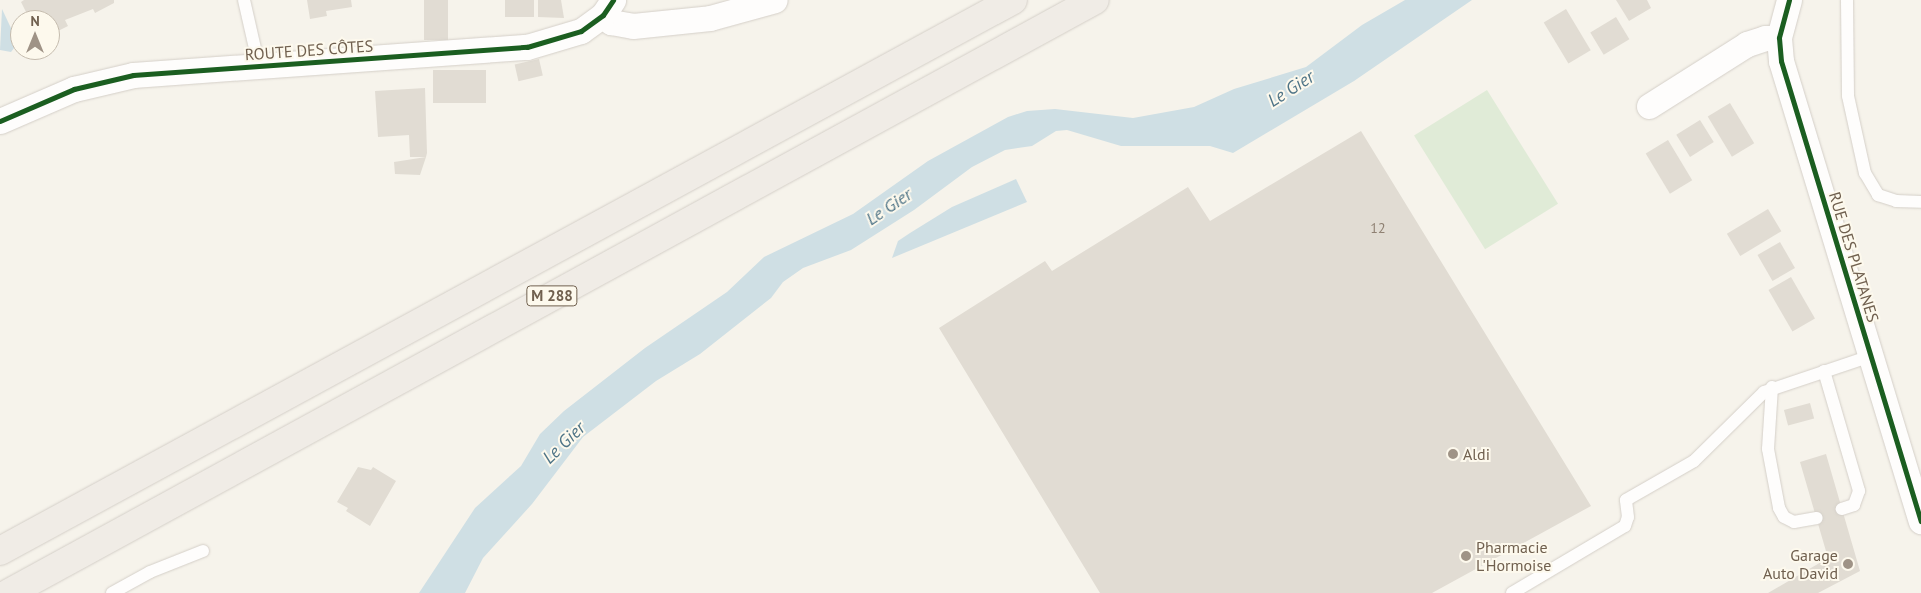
<!DOCTYPE html>
<html>
<head>
<meta charset="utf-8">
<style>
	body { margin:0 }
	#map { position:relative; width:1921px; height:593px; overflow:hidden; background:#f6f3eb; font-family:"PT Sans",sans-serif }
	div>[style] { position:absolute }
	.green>* { inset:0; background:#e0ebd7; transform-origin:0 0 }
	.water>* { inset:0; background:#cfdfe4 }
	.building>* { inset:0; background:#e1dcd3; transform-origin:0 0 }
	.roads { filter:drop-shadow(0 0 1px #d4cfc8) drop-shadow(0 0 1px #d4cfc8) }
	.service>* { height:12px; margin:-6px; padding:0 6px; transform-origin:6px; border-radius:6px; background:#fefdfc }
	.minor>* { height:25px; margin:-12.5px; padding:0 12.5px; transform-origin:12.5px; border-radius:12.5px; background:#fefdfc }
	.trunk>* { height:28px; margin:-14px; padding:0 14px; transform-origin:14px; border-radius:14px; background:#f0ece6 }
	.cycleway>* { height:5px; margin:-2.5px; padding:0 2.5px; transform-origin:2.5px; border-radius:2.5px; background:#1b5e20 }
	.dots>* { width:14px; height:14px; translate:-50% -50%; box-sizing:border-box; border:2px solid #fdf9ed; border-radius:50% }
	span { translate:-50% -50%; white-space:nowrap; text-align:center; line-height:1.15; -webkit-text-stroke:4px #fdf9ed; paint-order:stroke }
	.number-label { font-size:14px; color:#8e8072 }
	.number-label span { -webkit-text-stroke-width:0 }
	.shield-label span { padding:1px 4px; background:#fdf9ed; border:1px solid; border-radius:4px; -webkit-text-stroke-width:0 }
	.shield-label { font-size:15px; color:#70604f; font-weight:700 }
	.street-label { font-size:16px; color:#70604f }
	.poi-label { font-size:16px; color:#70604f }
	.left { translate:0 -50%; text-align:left }
	.right { translate:-100% -50%; text-align:right }
	.water-label { font-size:18px; color:#4e7487; font-style:italic }
	.north { position:absolute; left:10px; top:10px; width:50px; height:50px; box-sizing:border-box; background:#fdf9ed; border:1px solid #c5bcae; border-radius:50%; rotate:0deg; font-size:14px; font-weight:700; line-height:20px; text-align:center; color:#70604f }
	.north::after { content:''; display:block; margin:auto; width:18px; height:22px; background:#9f9386; clip-path:polygon(50% 0,100% 100%,50% 72%,0 100%) }
</style>
</head>
<body>
<div id="map">
	<div class="green">
		<div style="left:1487px;top:90px;width:134px;height:86px;rotate:58deg"></div>
	</div>
	<div class="water">
		<div style="clip-path:polygon(1405px 0,1472px 0,1354px 81px,1233px 153px,1210px 146px,1121px 146px,1067px 130px,1056px 131px,1032px 146px,1005px 150px,972px 167px,914px 210px,851px 250px,803px 268px,783px 282px,771px 298px,700px 354px,656px 381px,583px 437px,532px 504px,483px 558px,465px 593px,419px 593px,475px 508px,521px 466px,540px 434px,564px 411px,645px 348px,727px 292px,764px 257px,853px 214px,928px 161px,1008px 117px,1027px 111px,1055px 109px,1133px 118px,1194px 107px,1234px 89px,1306px 67px,1362px 25px)"></div>
		<div style="clip-path:polygon(2px 9px,18px 43px,11px 52px,0 50px)"></div>
		<div style="clip-path:polygon(1016px 179px,1027px 202px,892px 258px,898px 241px,910px 233px,952px 207px)"></div>
	</div>
	<div class="building">
		<div style="clip-path:polygon(24px 0,114px 0,114px 3px,95px 13px,93px 9px,65px 20px,68px 26px,50px 35px,50px 20px,30px 20px,21px 2px)"></div>
		<div style="clip-path:polygon(307px 0,351px 0,352px 7px,326px 11px,327px 16px,310px 19px)"></div>
		<div style="left:424px;top:0;width:24px;height:40px"></div>
		<div style="left:505px;top:0;width:29px;height:17px"></div>
		<div style="clip-path:polygon(538px 0,561px 0,564px 18px,538px 17px)"></div>
		<div style="clip-path:polygon(1616px 0,1647px 0,1651px 8px,1629px 21px)"></div>
		<div style="left:1566px;top:9px;width:48px;height:26px;rotate:59deg"></div>
		<div style="left:1616px;top:17px;width:26px;height:30px;rotate:59deg"></div>
		<div style="left:539px;top:59px;width:17px;height:25px;rotate:77deg"></div>
		<div style="left:486px;top:70px;width:33px;height:53px;rotate:90deg"></div>
		<div style="clip-path:polygon(425px 88px,427px 153px,426px 157px,420px 175px,395px 174px,394px 162px,426px 157px,410px 157px,409px 135px,378px 137px,375px 91px)"></div>
		<div style="left:1730px;top:103px;width:47px;height:26px;rotate:59deg"></div>
		<div style="left:1700px;top:120px;width:26px;height:28px;rotate:58deg"></div>
		<div style="clip-path:polygon(1361px 131px,1591px 506px,1432px 593px,1100px 593px,939px 328px,1045px 261px,1052px 271px,1188px 187px,1210px 221px)"></div>
		<div style="left:1668px;top:140px;width:47px;height:26px;rotate:59deg"></div>
		<div style="left:1768px;top:209px;width:26px;height:48px;rotate:59deg"></div>
		<div style="left:1780px;top:242px;width:30px;height:26px;rotate:60deg"></div>
		<div style="left:1791px;top:277px;width:48px;height:26px;rotate:60deg"></div>
		<div style="left:1810px;top:403px;width:16px;height:27px;rotate:75deg"></div>
		<div style="clip-path:polygon(1826px 454px,1860px 571px,1818px 593px,1768px 593px,1828px 558px,1800px 462px)"></div>
		<div style="clip-path:polygon(358px 467px,371px 470px,373px 467px,396px 481px,370px 526px,346px 511px,348px 508px,337px 502px)"></div>
	</div>
	<div class="roads">
		<div class="service">
			<div style="left:244px;top:0;width:68px;rotate:77.2deg"></div>
			<div style="left:1847px;top:0;width:96px;rotate:89.4deg"></div>
			<div style="left:1848px;top:96px;width:79px;rotate:77.6deg"></div>
			<div style="left:1865px;top:173px;width:26px;rotate:59deg"></div>
			<div style="left:1878px;top:195px;width:19px;rotate:18deg"></div>
			<div style="left:1896px;top:201px;width:25px;rotate:2deg"></div>
			<div style="left:1824px;top:371px;width:125px;rotate:73.7deg"></div>
			<div style="left:1859px;top:491px;width:15px;rotate:110deg"></div>
			<div style="left:1854px;top:505px;width:13px;rotate:162deg"></div>
			<div style="left:1772px;top:387px;width:62px;rotate:93.7deg"></div>
			<div style="left:1768px;top:449px;width:60px;rotate:79.4deg"></div>
			<div style="left:1779px;top:508px;width:10px;rotate:61deg"></div>
			<div style="left:1784px;top:517px;width:11px;rotate:27deg"></div>
			<div style="left:1794px;top:522px;width:23px;rotate:-10deg"></div>
			<div style="left:112px;top:593px;width:43px;rotate:-28.9deg"></div>
			<div style="left:150px;top:572px;width:57px;rotate:-21.6deg"></div>
			<div style="left:1512px;top:593px;width:131px;rotate:-30.7deg"></div>
			<div style="left:1625px;top:526px;width:9px;rotate:-72deg"></div>
			<div style="left:1628px;top:517px;width:17px;rotate:-97deg"></div>
			<div style="left:1626px;top:500px;width:78px;rotate:-29.8deg"></div>
			<div style="left:1694px;top:461px;width:98px;rotate:-44.6deg"></div>
			<div style="left:1764px;top:392px;width:113px;rotate:-18.6deg"></div>
		</div>
		<div class="minor">
			<div style="left:1789px;top:0;width:39px;rotate:105deg"></div>
			<div style="left:1779px;top:38px;width:23px;rotate:85deg"></div>
			<div style="left:1781px;top:61px;width:481px;rotate:73.1deg"></div>
			<div style="left:603px;top:15px;width:11px;rotate:41deg"></div>
			<div style="left:611px;top:22px;width:22px;rotate:10deg"></div>
			<div style="left:633px;top:26px;width:77px;rotate:-5.9deg"></div>
			<div style="left:710px;top:18px;width:67px;rotate:-15.5deg"></div>
			<div style="left:1649px;top:106px;width:116px;rotate:-32.3deg"></div>
			<div style="left:1747px;top:44px;width:19px;rotate:-18deg"></div>
			<div style="left:1765px;top:38px;width:14px"></div>
			<div style="left:0;top:121px;width:81px;rotate:-23.4deg"></div>
			<div style="left:74px;top:89px;width:61px;rotate:-13.3deg"></div>
			<div style="left:133px;top:75px;width:395px;rotate:-4.1deg"></div>
			<div style="left:527px;top:47px;width:56px;rotate:-16.5deg"></div>
			<div style="left:581px;top:31px;width:27px;rotate:-36deg"></div>
			<div style="left:603px;top:15px;width:18px;rotate:-56deg"></div>
		</div>
		<div class="trunk">
			<div style="left:0;top:551px;width:1153px;rotate:-28.54deg"></div>
			<div style="left:9px;top:593px;width:1237px;rotate:-28.64deg"></div>
		</div>
	</div>
	<div class="cycleway">
		<div style="left:1789px;top:0;width:39px;rotate:105deg"></div>
		<div style="left:1779px;top:38px;width:23px;rotate:85deg"></div>
		<div style="left:1781px;top:61px;width:481px;rotate:73.1deg"></div>
		<div style="left:0;top:121px;width:81px;rotate:-23.4deg"></div>
		<div style="left:74px;top:89px;width:61px;rotate:-13.3deg"></div>
		<div style="left:133px;top:75px;width:395px;rotate:-4.1deg"></div>
		<div style="left:527px;top:47px;width:56px;rotate:-16.5deg"></div>
		<div style="left:581px;top:31px;width:27px;rotate:-36deg"></div>
		<div style="left:603px;top:15px;width:18px;rotate:-56deg"></div>
	</div>
	<div class="dots">
		<div style="left:1453px;top:454px;background:#9f9386"></div>
		<div style="left:1466px;top:556px;background:#9f9386"></div>
		<div style="left:1848px;top:564px;background:#9f9386"></div>
	</div>
	<div class="number-label">
		<span style="left:1378px;top:228px">12</span>
	</div>
	<div class="shield-label">
		<span style="left:552px;top:296px">M 288</span>
	</div>
	<div class="street-label">
		<span style="left:309px;top:50px;rotate:-4deg">ROUTE DES CÔTES</span>
		<span style="left:1854px;top:257px;rotate:73deg">RUE DES PLATANES</span>
	</div>
	<div class="poi-label">
		<span class="left" style="left:1463px;top:454px">Aldi</span>
		<span class="left" style="left:1476px;top:556px">Pharmacie<br>L'Hormoise</span>
		<span class="right" style="left:1838px;top:564px">Garage<br>Auto David</span>
	</div>
	<div class="water-label">
		<span style="left:1291px;top:89px;rotate:-33deg">Le Gier</span>
		<span style="left:889px;top:207px;rotate:-34deg">Le Gier</span>
		<span style="left:564px;top:443px;rotate:-44deg">Le Gier</span>
	</div>
	<div class="north">N</div>
</div>
</body>
</html>
